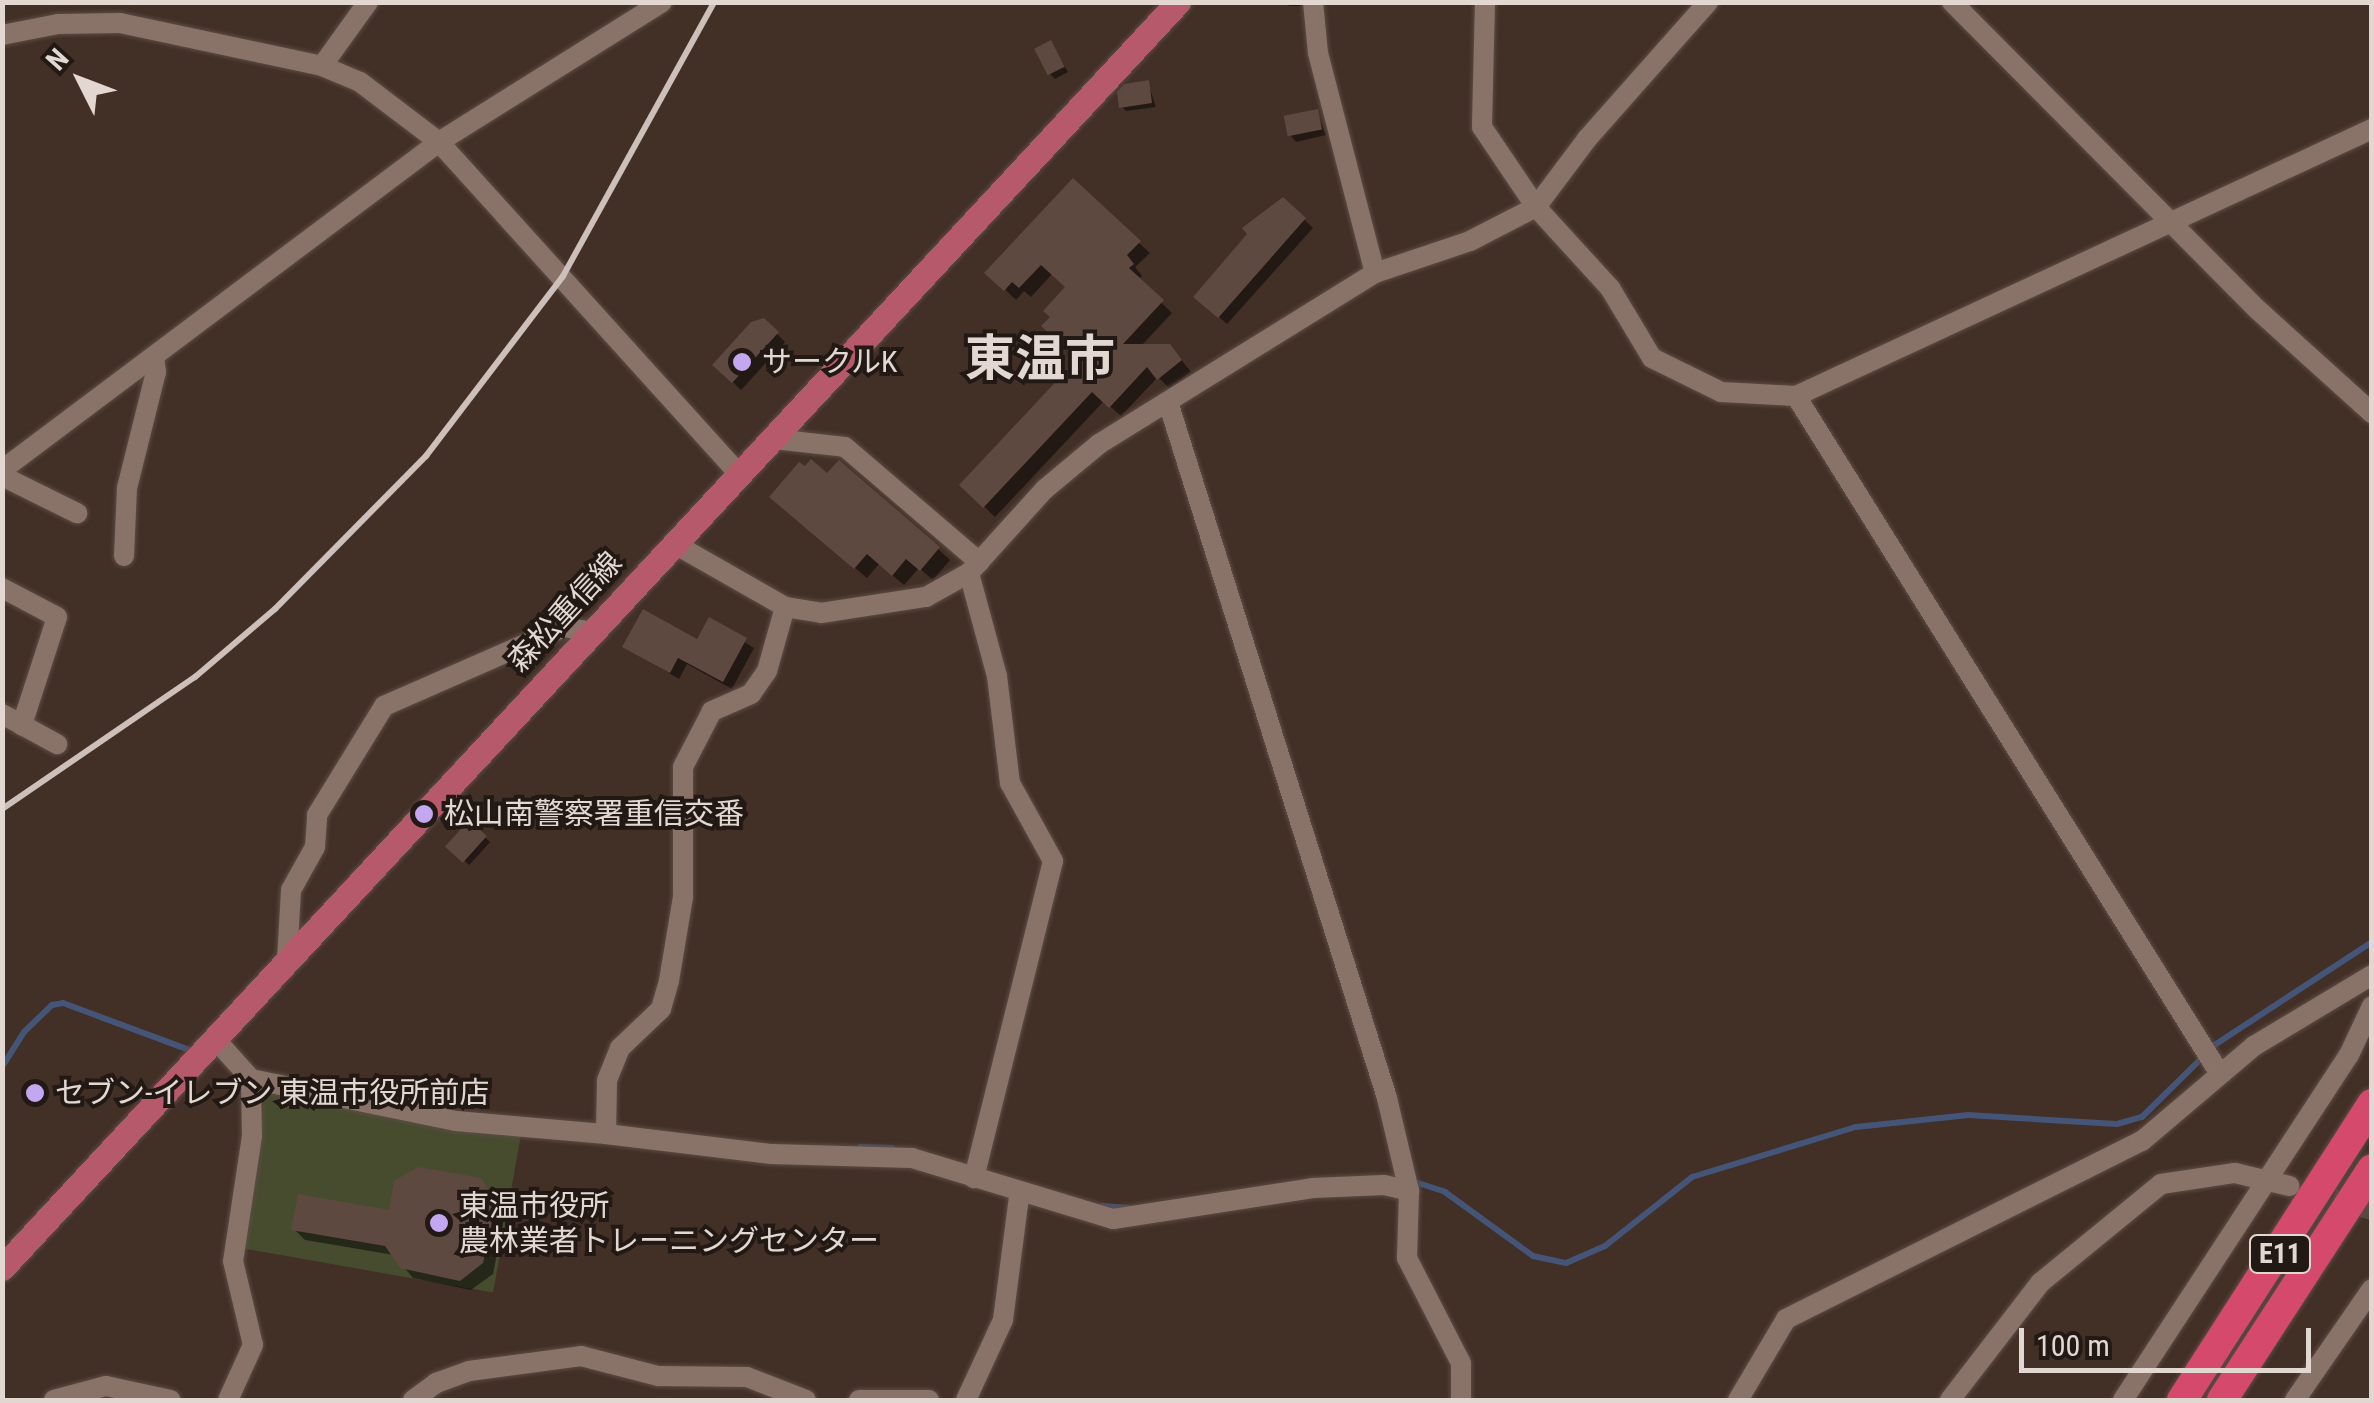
<!DOCTYPE html>
<html>
<head>
<meta charset="utf-8">
<style>
	body { margin:0 }
	#map { position:relative; width:2374px; height:1403px; overflow:hidden; background:#422f26; font-family:"Roboto Condensed","Noto Sans JP",sans-serif }
	div>[style] { position:absolute }
	.green>* { inset:0; background:#474c2e; transform-origin:0 0 }
	.shadow>* { inset:0; background:#0007; transform-origin:0 0 }
	.stream>* { height:6px; margin:-3px; padding:0 3px; transform-origin:3px; border-radius:3px; background:#457 }
	.building>* { inset:0; background:#5e4940; transform-origin:0 0 }
	.minor-tunnel>* { height:20px; margin-top:-10px; transform-origin:0; background:repeating-linear-gradient(90deg,#5a4840 0 20px,transparent 0 30px) }
	.roads { filter:drop-shadow(0 0 2px #5c4d45) drop-shadow(0 0 2px #5c4d45) }
	.minor>* { height:20px; margin:-10px; padding:0 10px; transform-origin:10px; border-radius:10px; background:#897369 }
	.major>* { height:25px; margin:-12.5px; padding:0 12.5px; transform-origin:12.5px; border-radius:12.5px; background:#b65a6b }
	.highway>* { height:30px; margin:-15px; padding:0 15px; transform-origin:15px; border-radius:15px; background:#d4496c }
	.rail>* { height:6px; margin:-3px; padding:0 3px; transform-origin:3px; border-radius:3px; background:#cdc0ba }
	.dots>* { width:28px; height:28px; translate:-50% -50%; box-sizing:border-box; border:5px solid #221915; border-radius:50% }
	span { translate:-50% -50%; white-space:nowrap; text-align:center; line-height:1.15; -webkit-text-stroke:8px #221915; paint-order:stroke }
	.shield-label span { padding:2px 8px; background:#221915; border:2px solid; border-radius:8px; -webkit-text-stroke-width:0 }
	.shield-label { font-size:28px; color:#e3d7d1; font-weight:700 }
	.poi-label { font-size:30px; color:#e3d7d1 }
	.left { translate:0 -50%; text-align:left }
	.street-label { font-size:30px; color:#e3d7d1 }
	.town-label { font-size:50px; color:#e3d7d1; font-weight:700 }
	.frame { position:absolute; inset:0; border:5px solid #e3d7d1; pointer-events:none }
	.north { position:absolute; left:30px; top:30px; width:100px; height:100px; -webkit-text-stroke:8px #221915; paint-order:stroke; rotate:312deg; font-size:28px; font-weight:700; line-height:40px; text-align:center; color:#e3d7d1 }
	.north::after { content:''; display:block; margin:auto; width:35px; height:45px; background:#e3d7d1; clip-path:polygon(50% 0,100% 100%,50% 72%,0 100%) }
	.scale { position:absolute; left:2019px; top:1328px; width:292px; height:45px; box-sizing:border-box; border:5px solid #e3d7d1; border-top:0; padding-left:12px; font-size:30px; line-height:35px; white-space:nowrap; color:#e3d7d1; -webkit-text-stroke:8px #221915; paint-order:stroke }
</style>
</head>
<body>
<div id="map">
	<div class="green">
		<div style="left:266px;top:1089px;width:259px;height:161px;rotate:10deg"></div>
	</div>
	<div class="shadow">
		<div style="clip-path:polygon(1285px 2px,1305px 2px,1305px 6px,1289px 6px)"></div>
		<div style="clip-path:polygon(1051px 43px,1068px 72px,1055px 79px,1050px 74px)"></div>
		<div style="clip-path:polygon(1148px 83px,1156px 107px,1126px 111px,1121px 106px)"></div>
		<div style="clip-path:polygon(1317px 112px,1326px 135px,1296px 142px,1291px 136px)"></div>
		<div style="clip-path:polygon(1283px 200px,1313px 228px,1227px 324px,1205px 305px)"></div>
		<div style="clip-path:polygon(1139px 243px,1150px 253px,1135px 267px,1142px 276px,1138px 280px,1172px 313px,1141px 346px,1180px 358px,1191px 372px,1169px 388px,1158px 377px,1121px 416px,1104px 401px,995px 517px,962px 485px,1080px 359px,1068px 288px,1053px 273px,1031px 297px,1024px 291px,1016px 300px,988px 273px)"></div>
		<div style="clip-path:polygon(764px 321px,785px 342px,741px 390px,715px 365px)"></div>
		<div style="clip-path:polygon(784px 508px,938px 549px,950px 560px,933px 580px,919px 568px,904px 585px,879px 564px,867px 578px)"></div>
		<div style="clip-path:polygon(710px 621px,754px 648px,732px 689px,687px 664px,679px 679px,626px 647px,698px 642px)"></div>
		<div style="left:470px;top:824px;width:27px;height:31px;rotate:42deg"></div>
		<div style="clip-path:polygon(480px 1181px,505px 1214px,493px 1274px,471px 1290px,413px 1278px,394px 1255px,305px 1240px,294px 1229px,391px 1212px)"></div>
	</div>
	<div class="stream">
		<div style="left:2px;top:1067px;width:41px;rotate:-57.8deg"></div>
		<div style="left:24px;top:1032px;width:39px;rotate:-44deg"></div>
		<div style="left:52px;top:1005px;width:11px;rotate:-10deg"></div>
		<div style="left:63px;top:1003px;width:138px;rotate:20.4deg"></div>
		<div style="left:860px;top:1147px;width:32px;rotate:2deg"></div>
		<div style="left:1409px;top:1180px;width:38px;rotate:18deg"></div>
		<div style="left:1445px;top:1192px;width:109px;rotate:36deg"></div>
		<div style="left:1533px;top:1256px;width:34px;rotate:12deg"></div>
		<div style="left:1566px;top:1263px;width:43px;rotate:-23.6deg"></div>
		<div style="left:1605px;top:1246px;width:111px;rotate:-38.4deg"></div>
		<div style="left:1692px;top:1177px;width:171px;rotate:-17deg"></div>
		<div style="left:1856px;top:1127px;width:113px;rotate:-6.1deg"></div>
		<div style="left:1968px;top:1115px;width:149px;rotate:3.5deg"></div>
		<div style="left:2117px;top:1124px;width:26px;rotate:-16deg"></div>
		<div style="left:2142px;top:1117px;width:104px;rotate:-44.6deg"></div>
		<div style="left:2216px;top:1044px;width:186px;rotate:-33.2deg"></div>
		<div style="left:1102px;top:1206px;width:27px;rotate:4deg"></div>
	</div>
	<div class="building">
		<div style="left:1051px;top:40px;width:30px;height:19px;rotate:63deg"></div>
		<div style="clip-path:polygon(1149px 80px,1152px 103px,1119px 108px,1117px 92px,1124px 84px)"></div>
		<div style="left:1318px;top:109px;width:21px;height:35px;rotate:79deg"></div>
		<div style="clip-path:polygon(1073px 178px,1141px 241px,1127px 255px,1134px 264px,1129px 268px,1164px 300px,1123px 344px,1170px 344px,1182px 360px,1157px 380px,1147px 367px,1109px 408px,1092px 392px,983px 508px,959px 485px,1077px 359px,1041px 326px,1050px 317px,1043px 311px,1065px 287px,1041px 265px,1019px 288px,1012px 282px,1004px 291px,984px 273px)"></div>
		<div style="clip-path:polygon(1283px 197px,1306px 218px,1218px 318px,1193px 297px,1247px 234px,1242px 228px)"></div>
		<div style="clip-path:polygon(764px 318px,779px 332px,732px 383px,712px 365px,751px 322px)"></div>
		<div style="clip-path:polygon(811px 459px,827px 473px,839px 460px,940px 547px,920px 571px,906px 559px,892px 576px,867px 554px,854px 569px,769px 497px,799px 462px,805px 466px)"></div>
		<div style="clip-path:polygon(643px 609px,697px 639px,709px 617px,747px 638px,723px 682px,678px 658px,670px 673px,622px 647px)"></div>
		<div style="left:469px;top:820px;width:24px;height:36px;rotate:42deg"></div>
		<div style="clip-path:polygon(418px 1167px,481px 1178px,496px 1202px,483px 1263px,460px 1281px,400px 1268px,385px 1246px,291px 1230px,298px 1194px,389px 1210px,394px 1181px)"></div>
	</div>
	<div class="minor-tunnel">
		<div style="left:2305px;top:1191px;width:70px;rotate:15.8deg"></div>
	</div>
	<div class="roads">
		<div class="minor">
			<div style="left:1313px;top:2px;width:51px;rotate:84.4deg"></div>
			<div style="left:1318px;top:53px;width:227px;rotate:75.5deg"></div>
			<div style="left:1485px;top:2px;width:125px;rotate:91.4deg"></div>
			<div style="left:1482px;top:127px;width:97px;rotate:56deg"></div>
			<div style="left:1536px;top:207px;width:110px;rotate:47.6deg"></div>
			<div style="left:1610px;top:288px;width:82px;rotate:59deg"></div>
			<div style="left:1652px;top:358px;width:77px;rotate:26.2deg"></div>
			<div style="left:1721px;top:392px;width:75px;rotate:3.1deg"></div>
			<div style="left:1796px;top:396px;width:635px;rotate:-24.87deg"></div>
			<div style="left:1952px;top:2px;width:434px;rotate:45.2deg"></div>
			<div style="left:2258px;top:310px;width:154px;rotate:42.1deg"></div>
			<div style="left:2px;top:35px;width:57px;rotate:-11.1deg"></div>
			<div style="left:58px;top:24px;width:62px;rotate:-0.9deg"></div>
			<div style="left:120px;top:23px;width:207px;rotate:12deg"></div>
			<div style="left:322px;top:66px;width:41px;rotate:22.8deg"></div>
			<div style="left:360px;top:82px;width:99px;rotate:37.2deg"></div>
			<div style="left:439px;top:142px;width:447px;rotate:47.9deg"></div>
			<div style="left:322px;top:66px;width:79px;rotate:-54.3deg"></div>
			<div style="left:1796px;top:396px;width:800px;rotate:57.98deg"></div>
			<div style="left:1168px;top:402px;width:730px;rotate:72.53deg"></div>
			<div style="left:1387px;top:1098px;width:96px;rotate:76.7deg"></div>
			<div style="left:1409px;top:1191px;width:67px;rotate:91.7deg"></div>
			<div style="left:1407px;top:1258px;width:118px;rotate:62.8deg"></div>
			<div style="left:1461px;top:1363px;width:37px;rotate:90deg"></div>
			<div style="left:774px;top:439px;width:71px;rotate:6.4deg"></div>
			<div style="left:845px;top:447px;width:177px;rotate:40.6deg"></div>
			<div style="left:2px;top:470px;width:546px;rotate:-36.89deg"></div>
			<div style="left:439px;top:142px;width:263px;rotate:-32.1deg"></div>
			<div style="left:2px;top:476px;width:84px;rotate:26.3deg"></div>
			<div style="left:673px;top:543px;width:129px;rotate:29.7deg"></div>
			<div style="left:785px;top:607px;width:36px;rotate:9deg"></div>
			<div style="left:821px;top:613px;width:106px;rotate:-8.7deg"></div>
			<div style="left:926px;top:597px;width:49px;rotate:-29.2deg"></div>
			<div style="left:969px;top:573px;width:113px;rotate:-47.9deg"></div>
			<div style="left:1045px;top:489px;width:70px;rotate:-39.8deg"></div>
			<div style="left:1099px;top:444px;width:325px;rotate:-31.8deg"></div>
			<div style="left:1375px;top:273px;width:100px;rotate:-18.6deg"></div>
			<div style="left:1470px;top:241px;width:74px;rotate:-27.3deg"></div>
			<div style="left:1536px;top:207px;width:85px;rotate:-53.1deg"></div>
			<div style="left:1587px;top:139px;width:183px;rotate:-48.5deg"></div>
			<div style="left:124px;top:556px;width:68px;rotate:-87.5deg"></div>
			<div style="left:127px;top:488px;width:120px;rotate:-76deg"></div>
			<div style="left:156px;top:372px;width:16px;rotate:-97deg"></div>
			<div style="left:969px;top:573px;width:107px;rotate:74.8deg"></div>
			<div style="left:997px;top:676px;width:108px;rotate:83.1deg"></div>
			<div style="left:1010px;top:783px;width:89px;rotate:61.1deg"></div>
			<div style="left:1053px;top:861px;width:327px;rotate:104deg"></div>
			<div style="left:2px;top:588px;width:62px;rotate:27.8deg"></div>
			<div style="left:57px;top:617px;width:114px;rotate:108deg"></div>
			<div style="left:785px;top:607px;width:66px;rotate:105.7deg"></div>
			<div style="left:767px;top:671px;width:28px;rotate:125deg"></div>
			<div style="left:751px;top:694px;width:43px;rotate:156.4deg"></div>
			<div style="left:712px;top:711px;width:63px;rotate:117.4deg"></div>
			<div style="left:683px;top:767px;width:130px;rotate:90deg"></div>
			<div style="left:683px;top:897px;width:85px;rotate:99.5deg"></div>
			<div style="left:669px;top:981px;width:29px;rotate:106deg"></div>
			<div style="left:661px;top:1009px;width:57px;rotate:136.4deg"></div>
			<div style="left:620px;top:1048px;width:35px;rotate:112deg"></div>
			<div style="left:607px;top:1081px;width:53px;rotate:91.1deg"></div>
			<div style="left:606px;top:1134px;width:167px;rotate:6.9deg"></div>
			<div style="left:772px;top:1154px;width:140px;rotate:1.6deg"></div>
			<div style="left:912px;top:1158px;width:210px;rotate:16.9deg"></div>
			<div style="left:1113px;top:1219px;width:202px;rotate:-8.8deg"></div>
			<div style="left:1313px;top:1188px;width:71px;rotate:-2.4deg"></div>
			<div style="left:1384px;top:1185px;width:26px;rotate:13deg"></div>
			<div style="left:2px;top:714px;width:63px;rotate:28.6deg"></div>
			<div style="left:287px;top:960px;width:70px;rotate:-86.7deg"></div>
			<div style="left:291px;top:890px;width:49px;rotate:-60.8deg"></div>
			<div style="left:315px;top:847px;width:32px;rotate:-86deg"></div>
			<div style="left:317px;top:815px;width:128px;rotate:-58.4deg"></div>
			<div style="left:384px;top:706px;width:197px;rotate:-23.7deg"></div>
			<div style="left:564px;top:627px;width:27px;rotate:10deg"></div>
			<div style="left:215px;top:1039px;width:54px;rotate:48deg"></div>
			<div style="left:251px;top:1079px;width:57px;rotate:89deg"></div>
			<div style="left:252px;top:1136px;width:126px;rotate:98.6deg"></div>
			<div style="left:233px;top:1261px;width:86px;rotate:76.6deg"></div>
			<div style="left:253px;top:1345px;width:60px;rotate:114.4deg"></div>
			<div style="left:251px;top:1079px;width:209px;rotate:11.6deg"></div>
			<div style="left:456px;top:1121px;width:151px;rotate:5deg"></div>
			<div style="left:54px;top:1400px;width:54px;rotate:-15.1deg"></div>
			<div style="left:106px;top:1386px;width:66px;rotate:12.3deg"></div>
			<div style="left:413px;top:1400px;width:29px;rotate:-36deg"></div>
			<div style="left:436px;top:1383px;width:35px;rotate:-20deg"></div>
			<div style="left:469px;top:1371px;width:113px;rotate:-7.6deg"></div>
			<div style="left:581px;top:1356px;width:80px;rotate:14.6deg"></div>
			<div style="left:658px;top:1376px;width:89px;rotate:0.6deg"></div>
			<div style="left:747px;top:1377px;width:63px;rotate:21.3deg"></div>
			<div style="left:859px;top:1400px;width:70px"></div>
			<div style="left:966px;top:1400px;width:88px;rotate:-65.2deg"></div>
			<div style="left:1003px;top:1320px;width:125px;rotate:-82.6deg"></div>
			<div style="left:1738px;top:1400px;width:94px;rotate:-59.3deg"></div>
			<div style="left:1786px;top:1319px;width:398px;rotate:-26.6deg"></div>
			<div style="left:2142px;top:1141px;width:147px;rotate:-40.3deg"></div>
			<div style="left:2254px;top:1046px;width:138px;rotate:-31deg"></div>
			<div style="left:1950px;top:1400px;width:148px;rotate:-52.4deg"></div>
			<div style="left:2040px;top:1283px;width:156px;rotate:-39.3deg"></div>
			<div style="left:2161px;top:1184px;width:75px;rotate:-8.5deg"></div>
			<div style="left:2235px;top:1173px;width:56px;rotate:13.5deg"></div>
			<div style="left:2123px;top:1400px;width:412px;rotate:-56.8deg"></div>
			<div style="left:2349px;top:1055px;width:54px;rotate:-64.9deg"></div>
			<div style="left:2295px;top:1400px;width:135px;rotate:-55.3deg"></div>
		</div>
		<div class="major">
			<div style="left:2px;top:1268px;width:1728px;rotate:-47.11deg"></div>
		</div>
		<div class="highway">
			<div style="left:2182px;top:1400px;width:352px;rotate:-57.3deg"></div>
			<div style="left:2222px;top:1400px;width:275px;rotate:-57deg"></div>
		</div>
	</div>
	<div class="rail">
		<div style="left:2px;top:809px;width:234px;rotate:-34.4deg"></div>
		<div style="left:195px;top:677px;width:105px;rotate:-40.4deg"></div>
		<div style="left:275px;top:609px;width:215px;rotate:-45.4deg"></div>
		<div style="left:426px;top:456px;width:226px;rotate:-52.7deg"></div>
		<div style="left:563px;top:276px;width:313px;rotate:-61.1deg"></div>
	</div>
	<div class="dots">
		<div style="left:742px;top:362px;background:#c4a7f1"></div>
		<div style="left:424px;top:814px;background:#c4a7f1"></div>
		<div style="left:35px;top:1093px;background:#c4a7f1"></div>
		<div style="left:439px;top:1223px;background:#c4a7f1"></div>
	</div>
	<div class="shield-label">
		<span style="left:2280px;top:1254px">E11</span>
	</div>
	<div class="poi-label">
		<span class="left" style="left:762px;top:362px">サークルK</span>
		<span class="left" style="left:444px;top:814px">松山南警察署重信交番</span>
		<span class="left" style="left:55px;top:1093px">セブン-イレブン 東温市役所前店</span>
		<span class="left" style="left:459px;top:1223px">東温市役所<br>農林業者トレーニングセンター</span>
	</div>
	<div class="street-label">
		<span style="left:565px;top:612px;rotate:-47deg">森松重信線</span>
	</div>
	<div class="town-label">
		<span style="left:1040px;top:360px">東温市</span>
	</div>
	<div class="frame"></div>
	<div class="north">N</div>
	<div class="scale">100 m</div>
</div>
</body>
</html>
